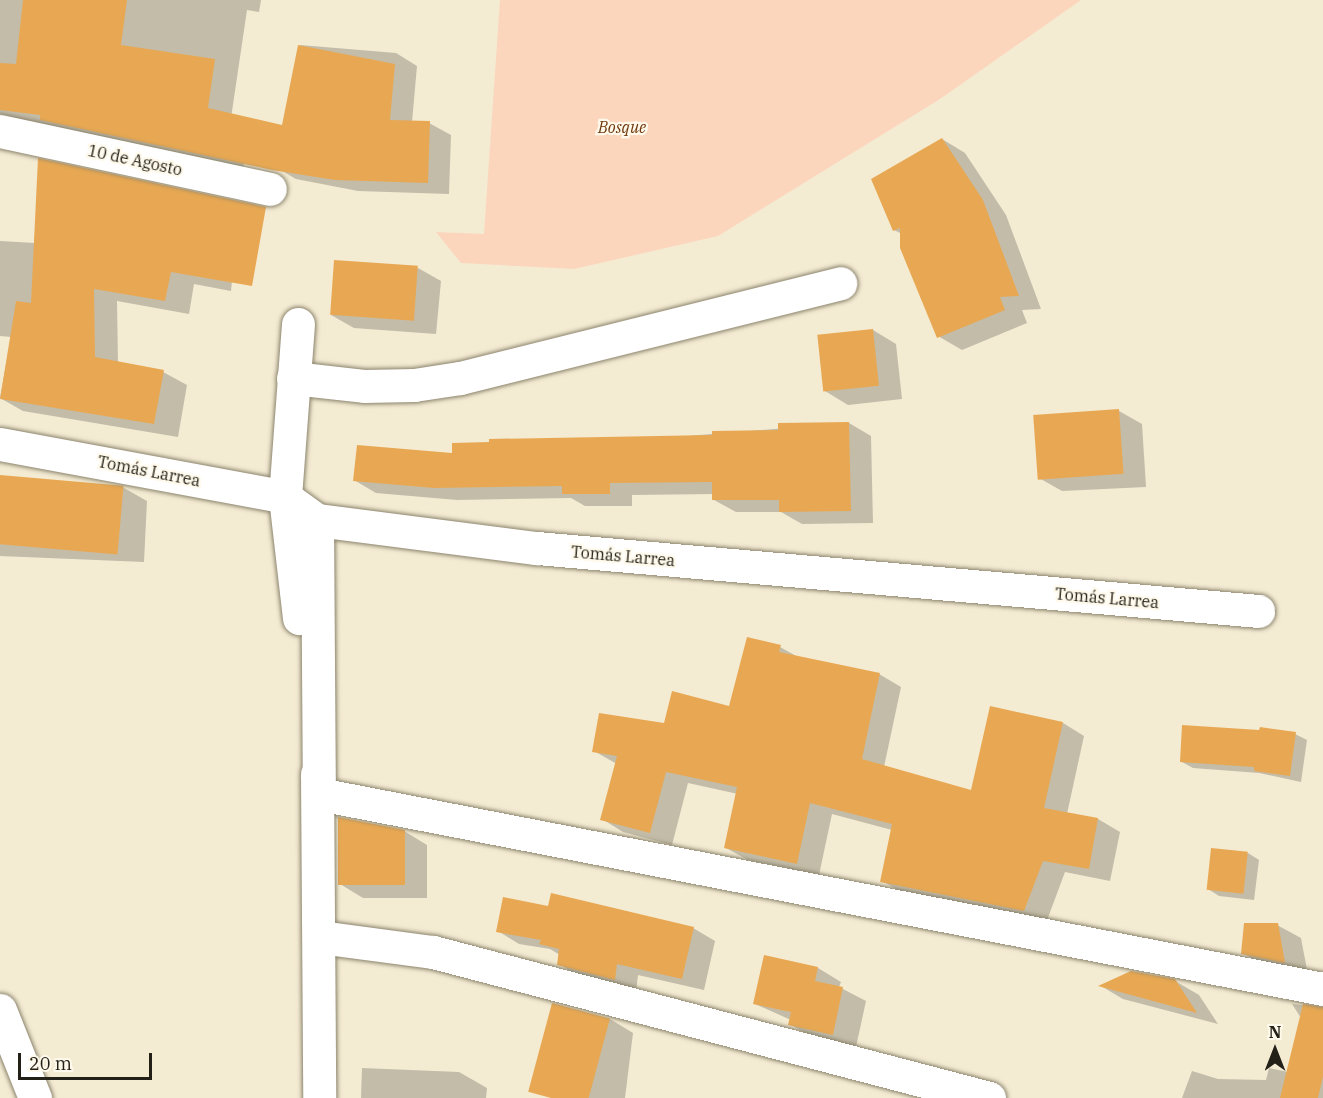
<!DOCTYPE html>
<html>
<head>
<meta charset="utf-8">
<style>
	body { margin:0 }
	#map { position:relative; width:1323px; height:1098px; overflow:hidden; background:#f4ebd3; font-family:"IBM Plex Serif",serif }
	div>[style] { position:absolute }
	.green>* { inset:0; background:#fcd5bd }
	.shadow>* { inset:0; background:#0003 }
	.building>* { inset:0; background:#e8a853; transform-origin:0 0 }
	.roads { filter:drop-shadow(0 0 2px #8c846d) drop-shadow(0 0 2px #8c846d) }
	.street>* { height:33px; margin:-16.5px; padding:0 16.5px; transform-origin:16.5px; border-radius:16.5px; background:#fff }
	.secondary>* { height:33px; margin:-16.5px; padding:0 16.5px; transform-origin:16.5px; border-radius:16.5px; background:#fff }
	span { translate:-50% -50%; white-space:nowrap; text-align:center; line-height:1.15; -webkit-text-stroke:4.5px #fef9ea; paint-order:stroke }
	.park-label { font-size:16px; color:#6e370c; font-style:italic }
	.street-label { font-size:16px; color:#232017 }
	.north { position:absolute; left:1245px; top:1020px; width:60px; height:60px; -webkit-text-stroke:4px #fef9ea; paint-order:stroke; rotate:0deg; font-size:16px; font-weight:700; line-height:24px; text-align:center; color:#232017 }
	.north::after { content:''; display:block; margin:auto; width:21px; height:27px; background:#232017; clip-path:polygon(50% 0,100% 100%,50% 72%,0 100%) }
	.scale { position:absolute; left:18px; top:1053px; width:134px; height:27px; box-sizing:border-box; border:3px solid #232017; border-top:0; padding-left:8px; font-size:18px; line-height:21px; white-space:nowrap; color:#232017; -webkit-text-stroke:4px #fef9ea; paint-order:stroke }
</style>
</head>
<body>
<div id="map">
	<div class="green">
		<div style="clip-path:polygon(500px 0,1081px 0,940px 99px,718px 236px,574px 269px,461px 263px,436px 232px,484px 234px)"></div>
	</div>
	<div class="shadow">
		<div style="clip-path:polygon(0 0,261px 0,259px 12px,247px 10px,231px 118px,248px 127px,243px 171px,0 120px)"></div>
		<div style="clip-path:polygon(300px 45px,396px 53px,417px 66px,412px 122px,429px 123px,451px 135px,449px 194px,358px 191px,296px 179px,275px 167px)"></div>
		<div style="clip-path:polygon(942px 139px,965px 153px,1006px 215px,1041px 309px,1022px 310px,1027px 323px,962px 350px,938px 336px,902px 234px,894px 230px)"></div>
		<div style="clip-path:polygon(239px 212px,231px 291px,194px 284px,189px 314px,117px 301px,118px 363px,163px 372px,187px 385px,178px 437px,23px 411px,0 398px,11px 337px,0 336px,0 241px,35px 243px)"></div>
		<div style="clip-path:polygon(418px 268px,441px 281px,436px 334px,354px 328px,331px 315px)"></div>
		<div style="clip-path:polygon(873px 330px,896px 344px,902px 399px,848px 405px,825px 391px)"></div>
		<div style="clip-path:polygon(1119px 411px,1142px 424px,1146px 487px,1062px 491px,1039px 478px)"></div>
		<div style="clip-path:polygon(849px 423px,871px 436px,873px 523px,802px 524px,781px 512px,736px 512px,714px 500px,714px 494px,632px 495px,632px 506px,585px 506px,571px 498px,457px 500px,376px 493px,354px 480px,453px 455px)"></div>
		<div style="clip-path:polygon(0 476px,124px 488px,147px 501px,144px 562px,0 556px)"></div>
		<div style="clip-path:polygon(780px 647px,798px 657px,879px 674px,901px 687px,884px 767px,972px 792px,1063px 723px,1084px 736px,1067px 814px,1098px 819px,1120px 832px,1110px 881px,1065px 872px,1046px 923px,903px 893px,882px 881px,892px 830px,832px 814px,819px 875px,748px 860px,726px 848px,738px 794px,688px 783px,672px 845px,623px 832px,602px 819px,617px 764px,594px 751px,665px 725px,730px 708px)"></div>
		<div style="clip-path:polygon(1295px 734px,1307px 740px,1301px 782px,1259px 773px,1193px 768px,1182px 762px)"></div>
		<div style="clip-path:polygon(404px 831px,427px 845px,427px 898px,363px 898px,340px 884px)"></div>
		<div style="clip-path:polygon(1248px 853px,1259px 860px,1254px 900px,1219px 896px,1208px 889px)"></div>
		<div style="clip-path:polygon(549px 908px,693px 928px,715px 941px,704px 990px,638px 975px,636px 992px,580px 977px,559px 964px,560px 955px,550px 949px,519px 944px,498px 931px)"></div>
		<div style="clip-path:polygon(1277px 925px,1301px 938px,1308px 975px,1266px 967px,1243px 953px)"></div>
		<div style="clip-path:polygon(818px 968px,841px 982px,839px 987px,866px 1001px,856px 1047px,813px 1038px,790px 1024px,791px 1020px,755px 1004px)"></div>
		<div style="clip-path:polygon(1175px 981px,1199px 995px,1218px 1024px,1123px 999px,1101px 986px)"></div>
		<div style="clip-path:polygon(1292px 1004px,1323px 1008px,1323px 1098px,1182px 1098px,1192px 1071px,1218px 1079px,1266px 1080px,1269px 1068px,1288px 1072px,1301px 1018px)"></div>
		<div style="clip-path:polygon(610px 1019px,633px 1033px,625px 1098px,551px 1098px,543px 1093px)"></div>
		<div style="clip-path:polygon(362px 1068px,459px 1072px,487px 1088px,486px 1098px,361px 1098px)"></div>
	</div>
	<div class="building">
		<div style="clip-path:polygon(23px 0,127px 0,121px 45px,215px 59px,208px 108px,282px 125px,298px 45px,395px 64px,390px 120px,430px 121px,428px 183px,335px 180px,272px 170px,40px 120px,40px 115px,0 110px,0 63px,16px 64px)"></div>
		<div style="clip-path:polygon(942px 138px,983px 200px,1019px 296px,1000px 297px,1005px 310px,937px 338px,900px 248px,900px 228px,893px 231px,871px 179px)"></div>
		<div style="clip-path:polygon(38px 158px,266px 207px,252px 286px,171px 272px,165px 301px,94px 289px,95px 357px,164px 370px,154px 424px,0 399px,16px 301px,31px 303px)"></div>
		<div style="left:334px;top:260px;width:84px;height:55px;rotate:4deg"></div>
		<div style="left:873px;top:329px;width:57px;height:56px;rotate:84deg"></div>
		<div style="left:1119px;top:409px;width:65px;height:86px;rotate:86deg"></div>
		<div style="clip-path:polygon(849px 422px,851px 511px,779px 512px,779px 500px,712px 500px,712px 482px,610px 483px,610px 494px,562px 494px,562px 486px,434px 488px,353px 481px,357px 445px,452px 453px,452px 443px,489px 442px,489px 439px,712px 435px,712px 431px,778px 430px,778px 423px)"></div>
		<div style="left:0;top:475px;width:124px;height:69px;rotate:5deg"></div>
		<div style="clip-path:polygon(747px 637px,781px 645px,779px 652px,880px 673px,862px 759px,971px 790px,990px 706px,1063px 722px,1044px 808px,1098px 818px,1089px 869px,1043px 861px,1024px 911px,880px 882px,892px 824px,810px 803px,797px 864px,724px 848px,737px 787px,666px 772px,650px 833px,600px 820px,617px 756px,592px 752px,599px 713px,664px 723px,672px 691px,729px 706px)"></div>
		<div style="clip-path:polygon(1182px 725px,1259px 730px,1260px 727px,1296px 732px,1290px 776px,1254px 771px,1254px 767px,1180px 762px)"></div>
		<div style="clip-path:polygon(338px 817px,405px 830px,405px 885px,338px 885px)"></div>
		<div style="left:1211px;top:848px;width:37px;height:42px;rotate:6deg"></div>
		<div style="clip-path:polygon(551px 893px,694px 927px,682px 979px,617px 964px,615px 980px,557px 965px,559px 949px,539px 944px,541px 940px,496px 932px,503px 897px,548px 906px)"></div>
		<div style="clip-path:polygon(1244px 923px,1278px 923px,1285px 963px,1241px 954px)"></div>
		<div style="clip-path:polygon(764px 955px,818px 967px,815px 981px,843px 987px,833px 1035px,788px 1025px,791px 1012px,753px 1004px)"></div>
		<div style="clip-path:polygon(1131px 971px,1175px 979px,1197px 1013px,1098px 986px)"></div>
		<div style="left:552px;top:1003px;width:60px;height:92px;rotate:15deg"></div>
		<div style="clip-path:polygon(1303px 1004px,1323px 1007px,1323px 1076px,1318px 1098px,1280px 1098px)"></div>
	</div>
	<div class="roads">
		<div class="street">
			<div style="left:0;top:131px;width:276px;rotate:12.1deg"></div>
			<div style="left:298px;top:324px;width:173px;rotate:94.3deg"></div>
			<div style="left:285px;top:497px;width:122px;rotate:83.4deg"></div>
			<div style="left:293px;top:378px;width:71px;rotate:6.4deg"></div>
			<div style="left:364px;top:386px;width:50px;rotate:-1.1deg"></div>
			<div style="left:414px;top:385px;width:47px;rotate:-8.7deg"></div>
			<div style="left:460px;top:378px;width:392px;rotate:-14deg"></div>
			<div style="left:0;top:444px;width:290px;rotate:10.5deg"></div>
			<div style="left:285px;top:497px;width:39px;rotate:36deg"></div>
			<div style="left:317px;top:520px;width:222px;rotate:7.3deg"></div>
			<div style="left:537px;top:548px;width:724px;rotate:4.99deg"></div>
			<div style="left:317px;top:520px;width:274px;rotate:89.6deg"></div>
			<div style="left:319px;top:794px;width:1023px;rotate:10.99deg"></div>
			<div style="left:317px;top:774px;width:324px;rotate:89.6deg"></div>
			<div style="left:320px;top:937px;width:114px;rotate:7.6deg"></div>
			<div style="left:433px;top:952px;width:575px;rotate:14.71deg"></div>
		</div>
		<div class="secondary">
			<div style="left:0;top:1010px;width:95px;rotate:68.3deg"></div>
		</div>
	</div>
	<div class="park-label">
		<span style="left:622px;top:127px">Bosque</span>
	</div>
	<div class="street-label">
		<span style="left:135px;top:160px;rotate:12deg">10 de Agosto</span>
		<span style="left:149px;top:471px;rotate:11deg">Tomás Larrea</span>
		<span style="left:623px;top:556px;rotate:5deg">Tomás Larrea</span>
		<span style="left:1107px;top:598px;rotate:5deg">Tomás Larrea</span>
	</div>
	<div class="north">N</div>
	<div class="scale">20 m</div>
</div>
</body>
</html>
